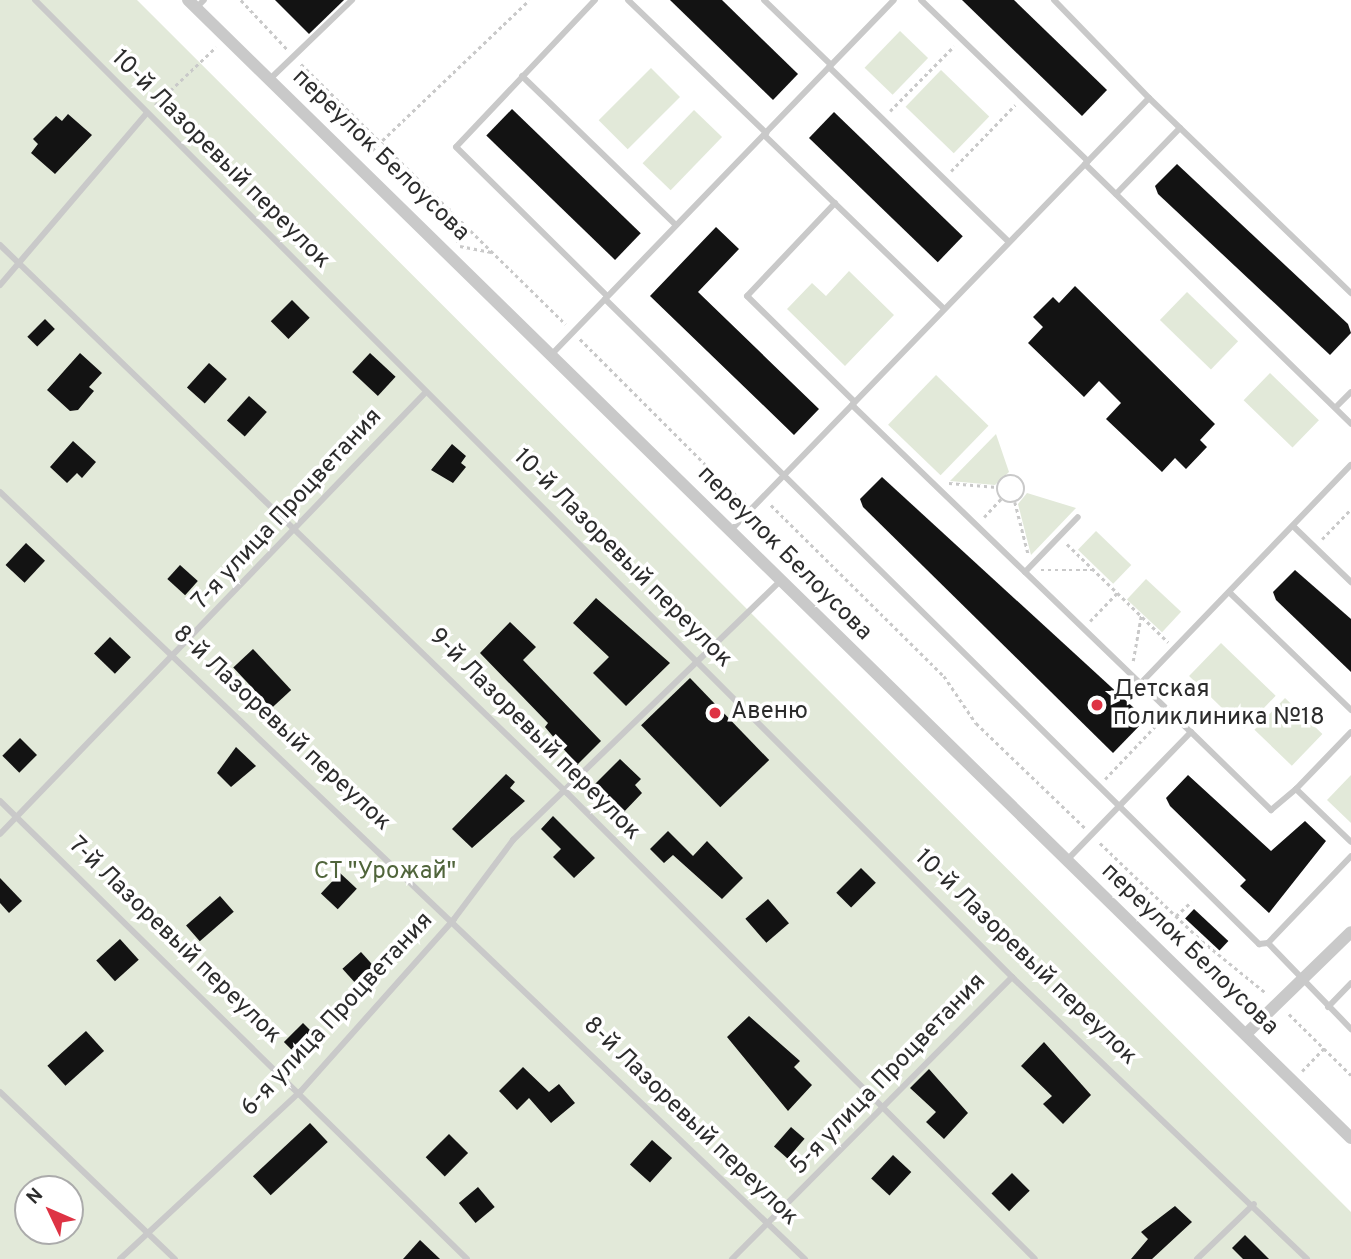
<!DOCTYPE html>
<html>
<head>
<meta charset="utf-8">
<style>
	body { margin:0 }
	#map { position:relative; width:1351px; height:1259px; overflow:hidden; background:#fff; font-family:Overpass,sans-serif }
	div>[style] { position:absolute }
	.green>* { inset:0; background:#e2e9d9; transform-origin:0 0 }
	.building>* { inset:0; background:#131313; transform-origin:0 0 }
	.path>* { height:2.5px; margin-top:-1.25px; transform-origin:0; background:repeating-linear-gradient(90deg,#c9c9c9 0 3.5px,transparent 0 7px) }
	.path>.ring { margin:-1.25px; padding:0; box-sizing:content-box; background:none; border:2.5px solid #c9c9c9; border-radius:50% }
	.lane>* { height:6px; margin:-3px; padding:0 3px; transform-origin:3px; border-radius:3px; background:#c9c9c9 }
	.street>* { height:12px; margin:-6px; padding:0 6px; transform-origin:6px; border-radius:6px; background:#c9c9c9 }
	.dots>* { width:19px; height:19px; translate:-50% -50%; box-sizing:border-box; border:4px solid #fff; border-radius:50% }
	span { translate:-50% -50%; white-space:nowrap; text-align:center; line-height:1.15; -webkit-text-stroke:7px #fff; paint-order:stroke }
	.street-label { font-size:24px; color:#2c2c2c }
	.poi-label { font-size:24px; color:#2c2c2c }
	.left { translate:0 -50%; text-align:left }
	.park-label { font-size:24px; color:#50653b }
	.north { position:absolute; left:14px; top:1175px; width:70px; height:70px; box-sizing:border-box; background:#fff; border:2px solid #ababab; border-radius:50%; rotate:314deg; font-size:19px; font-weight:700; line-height:28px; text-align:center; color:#2c2c2c }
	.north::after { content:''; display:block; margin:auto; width:24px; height:32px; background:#de3344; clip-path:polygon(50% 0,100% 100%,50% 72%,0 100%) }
</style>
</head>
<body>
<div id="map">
	<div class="green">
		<div style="clip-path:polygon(evenodd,0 0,137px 0,1351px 1212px,1351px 1259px,0 1259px,0 0,28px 1189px,70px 1189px,70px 1231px,28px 1231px,28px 1189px)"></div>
		<div style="left:900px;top:31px;width:39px;height:51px;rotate:44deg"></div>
		<div style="left:651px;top:68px;width:41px;height:74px;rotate:45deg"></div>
		<div style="left:941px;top:70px;width:67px;height:51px;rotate:44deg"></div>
		<div style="left:694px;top:110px;width:39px;height:74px;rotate:44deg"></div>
		<div style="clip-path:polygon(849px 271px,894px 315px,845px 366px,787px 309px,812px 283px,826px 296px)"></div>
		<div style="left:1187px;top:292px;width:71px;height:39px;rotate:44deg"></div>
		<div style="left:1270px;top:373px;width:68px;height:38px;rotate:44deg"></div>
		<div style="left:936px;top:375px;width:73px;height:69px;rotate:44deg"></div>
		<div style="clip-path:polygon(996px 434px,1009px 472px,995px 485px,950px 481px)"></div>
		<div style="clip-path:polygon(1027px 493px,1076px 508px,1031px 555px,1018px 504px)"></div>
		<div style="left:1096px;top:531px;width:49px;height:26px;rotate:44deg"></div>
		<div style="left:1146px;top:579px;width:48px;height:28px;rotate:43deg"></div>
		<div style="left:1221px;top:643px;width:76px;height:46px;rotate:44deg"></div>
		<div style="left:1285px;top:698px;width:52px;height:44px;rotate:44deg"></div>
		<div style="clip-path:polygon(1351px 775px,1351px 823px,1327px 800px)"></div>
	</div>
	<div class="building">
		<div style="clip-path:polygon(275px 0,344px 0,309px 34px)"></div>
		<div style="clip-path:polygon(670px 0,722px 0,798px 74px,773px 100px)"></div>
		<div style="clip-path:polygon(962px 0,1014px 0,1107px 90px,1082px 116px)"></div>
		<div style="left:512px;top:109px;width:179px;height:37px;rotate:44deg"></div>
		<div style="left:834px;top:112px;width:179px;height:36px;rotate:44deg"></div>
		<div style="clip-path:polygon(68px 114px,92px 135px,55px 174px,31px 153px,38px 144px,33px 139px,56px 116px,62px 121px)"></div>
		<div style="clip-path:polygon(1177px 164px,1348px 324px,1351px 333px,1330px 355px,1158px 194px,1155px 186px)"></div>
		<div style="clip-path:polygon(716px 227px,739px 249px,698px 292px,819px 409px,794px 435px,650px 296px)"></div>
		<div style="clip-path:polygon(1075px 286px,1215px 424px,1200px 440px,1207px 447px,1186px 469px,1175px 458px,1162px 472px,1106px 419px,1121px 403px,1099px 381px,1084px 397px,1028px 343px,1043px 327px,1033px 317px,1053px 297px,1059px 303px)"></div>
		<div style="left:292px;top:300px;width:25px;height:30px;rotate:45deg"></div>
		<div style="left:45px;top:319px;width:14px;height:25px;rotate:45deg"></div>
		<div style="clip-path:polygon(80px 353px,102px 373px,89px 387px,94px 391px,78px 410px,70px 411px,47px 390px)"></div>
		<div style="left:370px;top:353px;width:35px;height:26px;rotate:43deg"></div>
		<div style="left:209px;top:363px;width:24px;height:33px;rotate:42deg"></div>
		<div style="left:249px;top:396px;width:24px;height:33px;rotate:42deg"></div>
		<div style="clip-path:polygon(73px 441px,96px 462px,82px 478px,77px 473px,67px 483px,50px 467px)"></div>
		<div style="clip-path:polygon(452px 444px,466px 456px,461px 463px,466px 467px,453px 483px,431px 470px)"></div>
		<div style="clip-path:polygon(882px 477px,1146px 719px,1113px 753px,863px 507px,860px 499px)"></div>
		<div style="left:26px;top:543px;width:26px;height:30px;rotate:43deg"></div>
		<div style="left:180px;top:565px;width:24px;height:19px;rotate:42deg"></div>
		<div style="clip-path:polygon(1295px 570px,1351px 619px,1351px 672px,1276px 600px,1273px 592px)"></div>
		<div style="clip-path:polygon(596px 598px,670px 663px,626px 706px,593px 673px,609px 657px,573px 623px)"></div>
		<div style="clip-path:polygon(510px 622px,536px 647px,523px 660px,601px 741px,577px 765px,545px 727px,548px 723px,480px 653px)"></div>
		<div style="left:110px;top:637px;width:29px;height:23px;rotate:44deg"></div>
		<div style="left:253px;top:649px;width:56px;height:27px;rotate:47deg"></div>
		<div style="left:690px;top:678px;width:114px;height:68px;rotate:46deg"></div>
		<div style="left:20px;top:738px;width:24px;height:25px;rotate:45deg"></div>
		<div style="clip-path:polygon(236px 747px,256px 766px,231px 787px,217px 773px)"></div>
		<div style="clip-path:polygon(620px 759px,641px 779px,635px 785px,642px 793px,621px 815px,595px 784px)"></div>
		<div style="clip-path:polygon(506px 774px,515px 782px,510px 788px,525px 801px,472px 848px,452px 829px)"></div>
		<div style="clip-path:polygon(1188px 775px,1271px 851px,1305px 821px,1326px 841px,1269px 913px,1240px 886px,1246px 880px,1170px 806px,1166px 798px)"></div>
		<div style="clip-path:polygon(553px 816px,595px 858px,574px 878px,553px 857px,561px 849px,541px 829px)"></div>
		<div style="clip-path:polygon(668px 831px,693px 856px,707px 841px,743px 878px,722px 899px,673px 855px,664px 863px,650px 849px)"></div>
		<div style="left:861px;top:868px;width:21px;height:35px;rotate:45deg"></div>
		<div style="left:340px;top:873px;width:23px;height:28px;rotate:43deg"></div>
		<div style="clip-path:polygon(0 878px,22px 901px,9px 913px,0 903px)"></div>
		<div style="left:220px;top:896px;width:21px;height:45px;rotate:49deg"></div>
		<div style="left:768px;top:899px;width:32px;height:30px;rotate:49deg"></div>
		<div style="left:1194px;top:909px;width:47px;height:13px;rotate:43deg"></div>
		<div style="left:120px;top:939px;width:28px;height:32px;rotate:48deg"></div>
		<div style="left:361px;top:952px;width:31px;height:25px;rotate:48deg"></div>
		<div style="clip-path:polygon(749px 1016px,800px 1061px,794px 1067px,812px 1085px,788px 1111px,727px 1037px)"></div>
		<div style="left:303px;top:1023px;width:28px;height:27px;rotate:45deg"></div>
		<div style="left:86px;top:1031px;width:27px;height:52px;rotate:48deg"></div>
		<div style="clip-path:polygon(1044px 1042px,1091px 1095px,1063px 1124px,1043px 1104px,1052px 1096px,1021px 1066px)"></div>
		<div style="clip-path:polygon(523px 1067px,549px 1092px,559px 1084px,575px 1103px,551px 1123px,529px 1098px,517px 1110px,499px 1091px)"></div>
		<div style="clip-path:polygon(929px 1069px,968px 1113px,944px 1139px,926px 1122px,936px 1112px,910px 1088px)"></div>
		<div style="left:310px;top:1123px;width:26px;height:78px;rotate:47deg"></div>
		<div style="left:791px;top:1127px;width:18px;height:26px;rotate:41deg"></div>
		<div style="left:449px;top:1134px;width:27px;height:33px;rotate:45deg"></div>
		<div style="left:652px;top:1140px;width:27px;height:33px;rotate:42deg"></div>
		<div style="left:893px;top:1155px;width:25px;height:32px;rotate:43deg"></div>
		<div style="left:1012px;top:1173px;width:25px;height:29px;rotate:45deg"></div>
		<div style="left:478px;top:1187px;width:26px;height:25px;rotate:50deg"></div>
		<div style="clip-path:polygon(1175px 1206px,1192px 1222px,1152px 1259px,1131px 1259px,1148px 1239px,1141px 1232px)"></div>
		<div style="clip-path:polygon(1245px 1235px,1269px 1259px,1243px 1259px,1232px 1248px)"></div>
		<div style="clip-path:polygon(420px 1240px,440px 1259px,403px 1259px)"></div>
	</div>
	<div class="path">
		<div style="left:241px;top:0;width:67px;rotate:46.8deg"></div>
		<div style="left:301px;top:64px;width:371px;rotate:44.5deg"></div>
		<div style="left:155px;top:105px;width:84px;rotate:-43.6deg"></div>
		<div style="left:890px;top:111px;width:91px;rotate:-45.4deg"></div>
		<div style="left:367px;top:155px;width:224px;rotate:-43.7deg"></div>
		<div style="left:951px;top:171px;width:92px;rotate:-45.9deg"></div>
		<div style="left:449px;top:208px;width:35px;rotate:78deg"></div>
		<div style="left:460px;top:246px;width:33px;rotate:11deg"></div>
		<div style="left:580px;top:339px;width:232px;rotate:45deg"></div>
		<div class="ring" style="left:997px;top:475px;width:25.5px;height:25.5px"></div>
		<div style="left:949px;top:483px;width:48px;rotate:4.8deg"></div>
		<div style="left:1015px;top:502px;width:53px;rotate:75.7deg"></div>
		<div style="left:771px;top:505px;width:243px;rotate:44.7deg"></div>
		<div style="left:944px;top:676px;width:57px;rotate:55.8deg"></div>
		<div style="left:976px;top:723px;width:151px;rotate:43.9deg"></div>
		<div style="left:984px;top:517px;width:25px;rotate:-47deg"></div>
		<div style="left:1322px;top:539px;width:42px;rotate:-46deg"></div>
		<div style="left:1067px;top:544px;width:141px;rotate:44.1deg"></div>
		<div style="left:1041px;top:570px;width:52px"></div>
		<div style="left:1090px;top:621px;width:39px;rotate:-46deg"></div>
		<div style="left:1133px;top:661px;width:46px;rotate:-79.9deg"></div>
		<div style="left:1105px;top:779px;width:81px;rotate:-46.5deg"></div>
		<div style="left:1100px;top:843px;width:141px;rotate:43.9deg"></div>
		<div style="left:1202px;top:941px;width:82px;rotate:39.1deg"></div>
		<div style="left:1176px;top:916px;width:21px;rotate:-43deg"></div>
		<div style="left:1289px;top:1014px;width:87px;rotate:44.5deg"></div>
		<div style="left:1302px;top:1071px;width:32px;rotate:-46deg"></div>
	</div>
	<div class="lane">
		<div style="left:35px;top:0;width:1382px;rotate:45deg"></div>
		<div style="left:1012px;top:977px;width:408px;rotate:43.7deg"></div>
		<div style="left:595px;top:0;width:202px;rotate:133.4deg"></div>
		<div style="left:456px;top:147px;width:212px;rotate:44.6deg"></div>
		<div style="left:628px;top:0;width:192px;rotate:43.9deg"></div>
		<div style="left:764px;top:0;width:93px;rotate:44.1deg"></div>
		<div style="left:921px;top:0;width:232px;rotate:44deg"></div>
		<div style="left:1054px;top:0;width:136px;rotate:45.9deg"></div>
		<div style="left:196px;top:8px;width:11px;rotate:-45deg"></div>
		<div style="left:829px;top:67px;width:251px;rotate:44.2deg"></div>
		<div style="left:522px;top:76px;width:214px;rotate:44.1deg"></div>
		<div style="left:270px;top:79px;width:114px;rotate:-43.9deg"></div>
		<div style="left:764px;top:135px;width:250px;rotate:44deg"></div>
		<div style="left:1085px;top:164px;width:372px;rotate:44.3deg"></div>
		<div style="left:1116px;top:194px;width:92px;rotate:-45.9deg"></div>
		<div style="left:835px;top:203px;width:128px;rotate:133.4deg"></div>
		<div style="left:747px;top:296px;width:151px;rotate:44.5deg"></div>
		<div style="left:0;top:245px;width:789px;rotate:44.02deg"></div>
		<div style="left:567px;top:793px;width:660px;rotate:44.88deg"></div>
		<div style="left:0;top:285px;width:225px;rotate:-49.5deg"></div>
		<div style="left:605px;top:299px;width:919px;rotate:44.6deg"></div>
		<div style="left:1259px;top:944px;width:9px;rotate:-6deg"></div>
		<div style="left:1268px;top:943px;width:120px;rotate:-46.3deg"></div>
		<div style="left:552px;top:354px;width:492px;rotate:-46deg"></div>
		<div style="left:852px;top:405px;width:471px;rotate:44deg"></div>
		<div style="left:1191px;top:732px;width:178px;rotate:134.1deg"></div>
		<div style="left:1336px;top:407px;width:21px;rotate:-45deg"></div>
		<div style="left:0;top:492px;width:1112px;rotate:43.62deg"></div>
		<div style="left:1293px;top:526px;width:81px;rotate:44deg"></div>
		<div style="left:731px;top:530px;width:601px;rotate:-45.94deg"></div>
		<div style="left:1149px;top:98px;width:281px;rotate:44deg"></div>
		<div style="left:1025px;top:572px;width:76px;rotate:-46.1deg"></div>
		<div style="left:1229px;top:592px;width:170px;rotate:44deg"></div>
		<div style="left:1140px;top:684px;width:304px;rotate:-46.1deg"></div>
		<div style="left:1191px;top:732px;width:112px;rotate:44.3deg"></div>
		<div style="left:1271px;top:810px;width:33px;rotate:-40deg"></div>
		<div style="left:1296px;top:789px;width:76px;rotate:43.9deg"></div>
		<div style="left:1296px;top:789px;width:79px;rotate:-46deg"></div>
		<div style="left:0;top:801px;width:654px;rotate:44.44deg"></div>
		<div style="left:0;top:834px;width:614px;rotate:-46.06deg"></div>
		<div style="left:1268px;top:943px;width:120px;rotate:46deg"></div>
		<div style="left:1328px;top:1007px;width:33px;rotate:-46deg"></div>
		<div style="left:0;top:1092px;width:242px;rotate:43.7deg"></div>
		<div style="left:120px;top:1259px;width:247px;rotate:-42.9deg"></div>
		<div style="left:301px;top:1091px;width:230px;rotate:-48.3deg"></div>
		<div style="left:454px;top:919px;width:99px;rotate:-53.2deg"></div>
		<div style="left:513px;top:840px;width:373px;rotate:-44.1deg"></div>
		<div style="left:732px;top:1259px;width:397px;rotate:-45.2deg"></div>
		<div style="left:1197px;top:1259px;width:79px;rotate:-44deg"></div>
	</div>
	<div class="street">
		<div style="left:188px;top:0;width:1627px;rotate:44.38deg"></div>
		<div style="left:1246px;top:1034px;width:146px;rotate:-44.2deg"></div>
	</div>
	<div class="dots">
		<div style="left:1097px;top:705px;background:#de3344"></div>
		<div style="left:715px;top:713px;background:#de3344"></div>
	</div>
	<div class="street-label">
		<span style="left:380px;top:156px;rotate:44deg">переулок Белоусова</span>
		<span style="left:220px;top:160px;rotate:45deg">10-й Лазоревый переулок</span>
		<span style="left:288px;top:510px;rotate:-47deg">7-я улица Процветания</span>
		<span style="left:784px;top:554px;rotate:45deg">переулок Белоусова</span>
		<span style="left:622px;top:559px;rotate:45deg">10-й Лазоревый переулок</span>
		<span style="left:281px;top:729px;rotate:43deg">8-й Лазоревый переулок</span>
		<span style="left:534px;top:735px;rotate:45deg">9-й Лазоревый переулок</span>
		<span style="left:174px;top:941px;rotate:44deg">7-й Лазоревый переулок</span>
		<span style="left:1189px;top:950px;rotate:44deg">переулок Белоусова</span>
		<span style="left:1025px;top:958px;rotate:44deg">10-й Лазоревый переулок</span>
		<span style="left:338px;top:1015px;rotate:-47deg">6-я улица Процветания</span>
		<span style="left:889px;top:1075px;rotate:-46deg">5-я улица Процветания</span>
		<span style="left:690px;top:1122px;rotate:44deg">8-й Лазоревый переулок</span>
	</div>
	<div class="poi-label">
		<span class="left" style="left:1113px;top:705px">Детская<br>поликлиника №18</span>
		<span class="left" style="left:731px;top:713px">Авеню</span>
	</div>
	<div class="park-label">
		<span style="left:385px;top:873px">СТ "Урожай"</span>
	</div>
	<div class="north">N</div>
</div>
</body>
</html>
